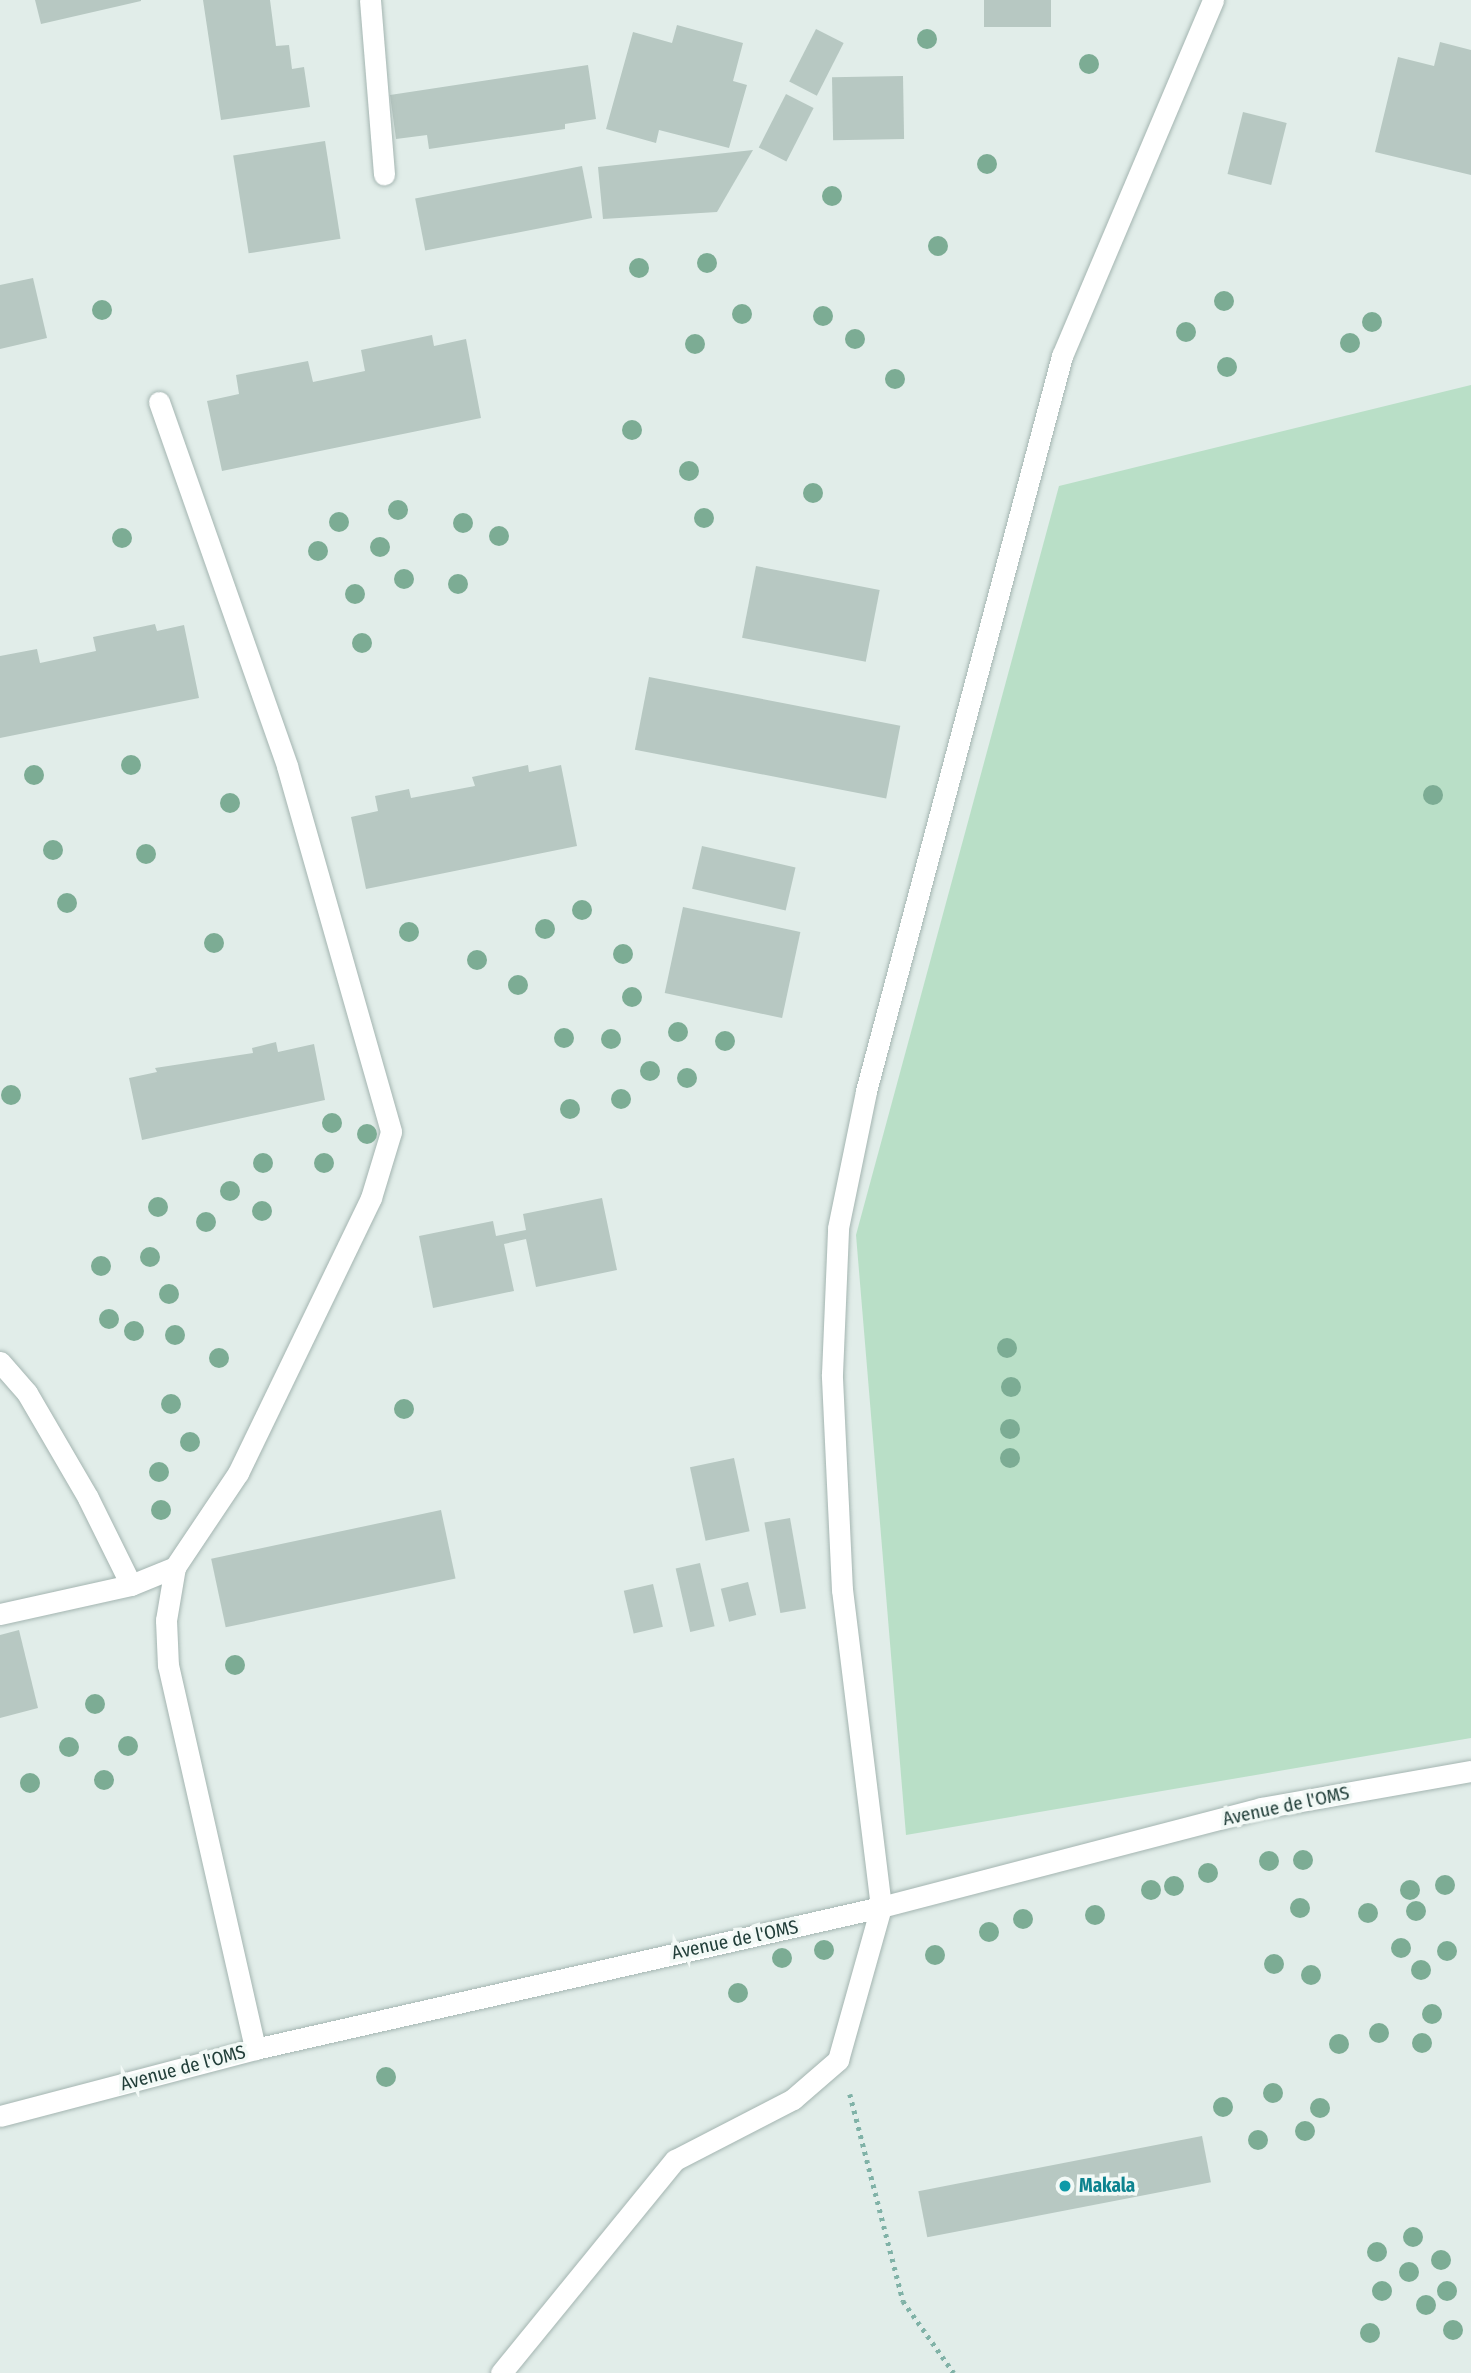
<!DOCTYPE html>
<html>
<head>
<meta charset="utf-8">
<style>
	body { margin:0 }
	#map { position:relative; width:1471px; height:2373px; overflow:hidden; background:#e1ede9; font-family:"Fira Sans Condensed",sans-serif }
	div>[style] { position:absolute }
	.green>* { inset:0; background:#b9dfc7 }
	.building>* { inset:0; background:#b7c8c2; transform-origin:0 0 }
	.path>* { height:4.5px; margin-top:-2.25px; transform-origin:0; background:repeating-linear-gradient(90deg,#80b2a7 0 3.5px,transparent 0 8.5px) }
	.roads { filter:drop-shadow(0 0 2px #a4b5b1) drop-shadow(0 0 2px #a4b5b1) }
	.minor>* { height:21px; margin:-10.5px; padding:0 10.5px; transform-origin:10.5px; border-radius:10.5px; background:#fff }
	.trees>* { width:20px; height:20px; margin:-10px; border-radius:50%; background:#7cac94 }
	.dots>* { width:19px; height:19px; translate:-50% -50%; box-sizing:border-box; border:4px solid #f2f9f6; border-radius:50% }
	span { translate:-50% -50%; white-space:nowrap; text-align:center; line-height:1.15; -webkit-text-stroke:7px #f2f9f6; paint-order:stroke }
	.street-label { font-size:19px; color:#213e39 }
	.culture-label { font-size:19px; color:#0d838f; font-weight:700 }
	.left { translate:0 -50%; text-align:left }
</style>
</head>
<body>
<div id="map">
	<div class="green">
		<div style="clip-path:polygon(1471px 385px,1471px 1738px,906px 1835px,856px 1235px,1059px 486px)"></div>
	</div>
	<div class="building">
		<div style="clip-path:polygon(35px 0,141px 0,141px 1px,41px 24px)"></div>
		<div style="clip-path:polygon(203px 0,270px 0,276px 46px,289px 45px,292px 69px,304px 67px,310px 107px,221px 120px)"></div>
		<div style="left:984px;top:0;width:67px;height:27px"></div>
		<div style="clip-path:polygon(677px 25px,743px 43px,733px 81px,747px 85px,729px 148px,659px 130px,656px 143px,606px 129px,633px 32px,672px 43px)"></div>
		<div style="left:816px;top:29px;width:31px;height:59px;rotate:27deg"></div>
		<div style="clip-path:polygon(1440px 42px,1471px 50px,1471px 175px,1375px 152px,1398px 57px,1434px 66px)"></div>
		<div style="clip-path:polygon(588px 65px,596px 119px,565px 124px,565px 129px,429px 149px,427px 135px,396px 139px,390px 95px)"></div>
		<div style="left:903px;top:76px;width:63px;height:71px;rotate:89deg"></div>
		<div style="left:786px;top:94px;width:31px;height:60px;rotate:27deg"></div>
		<div style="left:1243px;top:112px;width:45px;height:64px;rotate:14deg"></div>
		<div style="left:325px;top:141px;width:99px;height:93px;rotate:81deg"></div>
		<div style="clip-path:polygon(753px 150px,717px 212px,603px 219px,598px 167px)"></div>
		<div style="left:582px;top:166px;width:53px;height:170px;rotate:79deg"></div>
		<div style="clip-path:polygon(33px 278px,47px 338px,0 349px,0 285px)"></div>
		<div style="clip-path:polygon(432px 335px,434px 346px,466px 339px,481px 418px,222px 471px,207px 401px,239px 394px,236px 375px,308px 361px,313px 382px,365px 371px,361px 350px)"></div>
		<div style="left:756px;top:566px;width:126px;height:73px;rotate:11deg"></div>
		<div style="clip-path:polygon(155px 624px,157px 631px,184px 625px,199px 698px,0 738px,0 656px,37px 649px,40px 663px,96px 651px,93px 637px)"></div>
		<div style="left:649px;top:677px;width:256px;height:74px;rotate:11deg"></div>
		<div style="clip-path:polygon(528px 765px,529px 772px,561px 765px,577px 846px,366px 889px,351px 817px,378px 811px,375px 796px,409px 789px,411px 798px,475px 786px,472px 777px)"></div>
		<div style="left:702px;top:846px;width:96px;height:44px;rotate:13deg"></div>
		<div style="left:683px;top:907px;width:120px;height:88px;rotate:12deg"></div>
		<div style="clip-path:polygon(276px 1042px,278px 1052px,314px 1044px,325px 1100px,142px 1140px,129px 1078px,157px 1072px,155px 1068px,253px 1053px,252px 1048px)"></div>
		<div style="clip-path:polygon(602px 1198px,617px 1270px,536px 1287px,526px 1239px,504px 1244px,514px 1291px,433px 1308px,419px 1236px,493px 1221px,496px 1236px,526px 1230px,523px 1214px)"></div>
		<div style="left:734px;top:1458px;width:75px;height:45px;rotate:78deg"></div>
		<div style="left:441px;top:1510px;width:70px;height:235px;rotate:78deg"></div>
		<div style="left:790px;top:1518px;width:92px;height:26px;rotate:80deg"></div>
		<div style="left:700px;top:1563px;width:65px;height:25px;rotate:77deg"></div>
		<div style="left:748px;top:1582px;width:34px;height:28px;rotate:76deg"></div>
		<div style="left:653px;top:1584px;width:44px;height:30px;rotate:77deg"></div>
		<div style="clip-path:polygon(19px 1630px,38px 1708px,0 1718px,0 1635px)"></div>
		<div style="left:1202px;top:2136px;width:47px;height:289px;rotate:79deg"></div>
	</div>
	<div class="path">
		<div style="left:850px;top:2094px;width:214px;rotate:75.6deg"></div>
		<div style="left:903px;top:2301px;width:88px;rotate:54.7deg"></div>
	</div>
	<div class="roads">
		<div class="minor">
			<div style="left:370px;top:0;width:175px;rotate:85.4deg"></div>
			<div style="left:159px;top:402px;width:386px;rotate:70.6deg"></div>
			<div style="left:287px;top:766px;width:380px;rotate:74.1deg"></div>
			<div style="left:391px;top:1132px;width:69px;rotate:106.9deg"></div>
			<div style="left:371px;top:1198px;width:305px;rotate:115.8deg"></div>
			<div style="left:238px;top:1473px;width:113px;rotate:123.8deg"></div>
			<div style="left:175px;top:1567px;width:54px;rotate:99.6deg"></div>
			<div style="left:166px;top:1620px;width:45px;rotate:87.5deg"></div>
			<div style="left:168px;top:1665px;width:394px;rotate:77.2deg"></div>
			<div style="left:0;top:1362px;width:41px;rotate:48.9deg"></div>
			<div style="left:27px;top:1393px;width:121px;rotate:59.8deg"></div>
			<div style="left:88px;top:1498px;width:97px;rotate:63.7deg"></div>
			<div style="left:0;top:1614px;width:134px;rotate:-12.5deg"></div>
			<div style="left:131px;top:1585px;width:48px;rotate:-22.2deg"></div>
			<div style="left:0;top:2116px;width:264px;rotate:-14.7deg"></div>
			<div style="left:255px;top:2049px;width:642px;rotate:-12.78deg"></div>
			<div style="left:881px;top:1907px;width:393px;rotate:-14.6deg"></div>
			<div style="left:1261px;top:1808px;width:213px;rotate:-10deg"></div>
			<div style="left:501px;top:2373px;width:275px;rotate:-50.8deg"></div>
			<div style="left:675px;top:2160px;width:133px;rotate:-27.3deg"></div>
			<div style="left:793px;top:2099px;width:60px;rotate:-40.9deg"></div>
			<div style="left:838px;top:2060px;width:159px;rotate:-74.3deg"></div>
			<div style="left:881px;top:1907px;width:319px;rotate:-97deg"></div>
			<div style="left:842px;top:1590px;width:216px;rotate:-92.7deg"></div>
			<div style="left:832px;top:1374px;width:146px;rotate:-87.6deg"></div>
			<div style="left:838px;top:1228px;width:140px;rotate:-78.4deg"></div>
			<div style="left:866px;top:1091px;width:761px;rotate:-75.07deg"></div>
			<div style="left:1062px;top:356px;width:387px;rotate:-67deg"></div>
		</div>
	</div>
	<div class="trees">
		<div style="left:927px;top:39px"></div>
		<div style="left:1089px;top:64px"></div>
		<div style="left:987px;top:164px"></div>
		<div style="left:832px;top:196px"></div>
		<div style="left:938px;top:246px"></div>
		<div style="left:707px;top:263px"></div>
		<div style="left:639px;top:268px"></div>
		<div style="left:1224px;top:301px"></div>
		<div style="left:102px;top:310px"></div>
		<div style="left:742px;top:314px"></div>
		<div style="left:823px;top:316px"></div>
		<div style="left:1372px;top:322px"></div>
		<div style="left:1186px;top:332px"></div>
		<div style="left:855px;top:339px"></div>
		<div style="left:1350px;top:343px"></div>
		<div style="left:695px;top:344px"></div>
		<div style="left:1227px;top:367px"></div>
		<div style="left:895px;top:379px"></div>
		<div style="left:632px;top:430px"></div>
		<div style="left:689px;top:471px"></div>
		<div style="left:813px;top:493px"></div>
		<div style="left:398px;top:510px"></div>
		<div style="left:704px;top:518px"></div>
		<div style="left:339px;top:522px"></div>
		<div style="left:463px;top:523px"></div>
		<div style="left:499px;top:536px"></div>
		<div style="left:122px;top:538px"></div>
		<div style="left:380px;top:547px"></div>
		<div style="left:318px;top:551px"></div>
		<div style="left:404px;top:579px"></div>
		<div style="left:458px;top:584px"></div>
		<div style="left:355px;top:594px"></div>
		<div style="left:362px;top:643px"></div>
		<div style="left:131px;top:765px"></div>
		<div style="left:34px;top:775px"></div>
		<div style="left:1433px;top:795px"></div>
		<div style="left:230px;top:803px"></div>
		<div style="left:53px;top:850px"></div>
		<div style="left:146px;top:854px"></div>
		<div style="left:67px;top:903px"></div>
		<div style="left:582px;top:910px"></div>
		<div style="left:545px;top:929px"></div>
		<div style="left:409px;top:932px"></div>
		<div style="left:214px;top:943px"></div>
		<div style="left:623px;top:954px"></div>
		<div style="left:477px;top:960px"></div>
		<div style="left:518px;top:985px"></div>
		<div style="left:632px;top:997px"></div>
		<div style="left:678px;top:1032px"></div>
		<div style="left:564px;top:1038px"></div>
		<div style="left:611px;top:1039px"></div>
		<div style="left:725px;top:1041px"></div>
		<div style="left:650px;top:1071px"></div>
		<div style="left:687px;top:1078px"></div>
		<div style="left:11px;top:1095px"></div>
		<div style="left:621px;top:1099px"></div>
		<div style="left:570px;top:1109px"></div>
		<div style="left:332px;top:1123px"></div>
		<div style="left:367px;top:1134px"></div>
		<div style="left:263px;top:1163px"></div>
		<div style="left:324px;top:1163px"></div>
		<div style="left:230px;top:1191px"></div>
		<div style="left:158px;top:1207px"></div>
		<div style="left:262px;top:1211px"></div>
		<div style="left:206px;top:1222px"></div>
		<div style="left:150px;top:1257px"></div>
		<div style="left:101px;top:1266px"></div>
		<div style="left:169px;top:1294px"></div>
		<div style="left:109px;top:1319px"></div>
		<div style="left:134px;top:1331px"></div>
		<div style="left:175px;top:1335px"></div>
		<div style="left:1007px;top:1348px"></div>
		<div style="left:219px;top:1358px"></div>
		<div style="left:1011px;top:1387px"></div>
		<div style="left:171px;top:1404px"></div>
		<div style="left:404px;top:1409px"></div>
		<div style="left:1010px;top:1429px"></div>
		<div style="left:190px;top:1442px"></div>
		<div style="left:1010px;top:1458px"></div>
		<div style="left:159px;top:1472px"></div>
		<div style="left:161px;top:1510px"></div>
		<div style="left:235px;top:1665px"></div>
		<div style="left:95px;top:1704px"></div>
		<div style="left:128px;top:1746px"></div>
		<div style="left:69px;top:1747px"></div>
		<div style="left:104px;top:1780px"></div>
		<div style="left:30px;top:1783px"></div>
		<div style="left:1303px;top:1860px"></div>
		<div style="left:1269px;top:1861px"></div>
		<div style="left:1208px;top:1873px"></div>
		<div style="left:1445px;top:1885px"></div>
		<div style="left:1174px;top:1886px"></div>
		<div style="left:1151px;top:1890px"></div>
		<div style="left:1410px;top:1890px"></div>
		<div style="left:1300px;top:1908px"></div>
		<div style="left:1416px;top:1911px"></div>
		<div style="left:1368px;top:1913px"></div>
		<div style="left:1095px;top:1915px"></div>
		<div style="left:1023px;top:1919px"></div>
		<div style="left:989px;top:1932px"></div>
		<div style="left:1401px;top:1948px"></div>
		<div style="left:824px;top:1950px"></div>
		<div style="left:1447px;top:1951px"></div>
		<div style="left:935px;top:1955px"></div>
		<div style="left:782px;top:1958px"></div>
		<div style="left:1274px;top:1964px"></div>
		<div style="left:1421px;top:1970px"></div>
		<div style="left:1311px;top:1975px"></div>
		<div style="left:738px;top:1993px"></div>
		<div style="left:1432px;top:2014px"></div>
		<div style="left:1379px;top:2033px"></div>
		<div style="left:1422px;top:2043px"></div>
		<div style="left:1339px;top:2044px"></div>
		<div style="left:386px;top:2077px"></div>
		<div style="left:1273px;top:2093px"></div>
		<div style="left:1223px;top:2107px"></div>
		<div style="left:1320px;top:2108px"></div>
		<div style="left:1305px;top:2131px"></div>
		<div style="left:1258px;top:2140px"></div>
		<div style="left:1413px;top:2237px"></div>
		<div style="left:1377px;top:2252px"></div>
		<div style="left:1441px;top:2260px"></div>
		<div style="left:1409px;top:2272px"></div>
		<div style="left:1382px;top:2291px"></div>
		<div style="left:1447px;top:2291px"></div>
		<div style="left:1426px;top:2305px"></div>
		<div style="left:1453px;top:2330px"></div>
		<div style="left:1370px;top:2333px"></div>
	</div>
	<div class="dots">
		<div style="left:1065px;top:2186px;background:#0f9aa8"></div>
	</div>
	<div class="street-label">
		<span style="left:1286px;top:1806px;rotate:-12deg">Avenue de l'OMS</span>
		<span style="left:735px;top:1940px;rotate:-12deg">Avenue de l'OMS</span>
		<span style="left:183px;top:2068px;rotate:-15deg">Avenue de l'OMS</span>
	</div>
	<div class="culture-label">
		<span class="left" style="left:1079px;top:2186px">Makala</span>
	</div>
</div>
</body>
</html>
